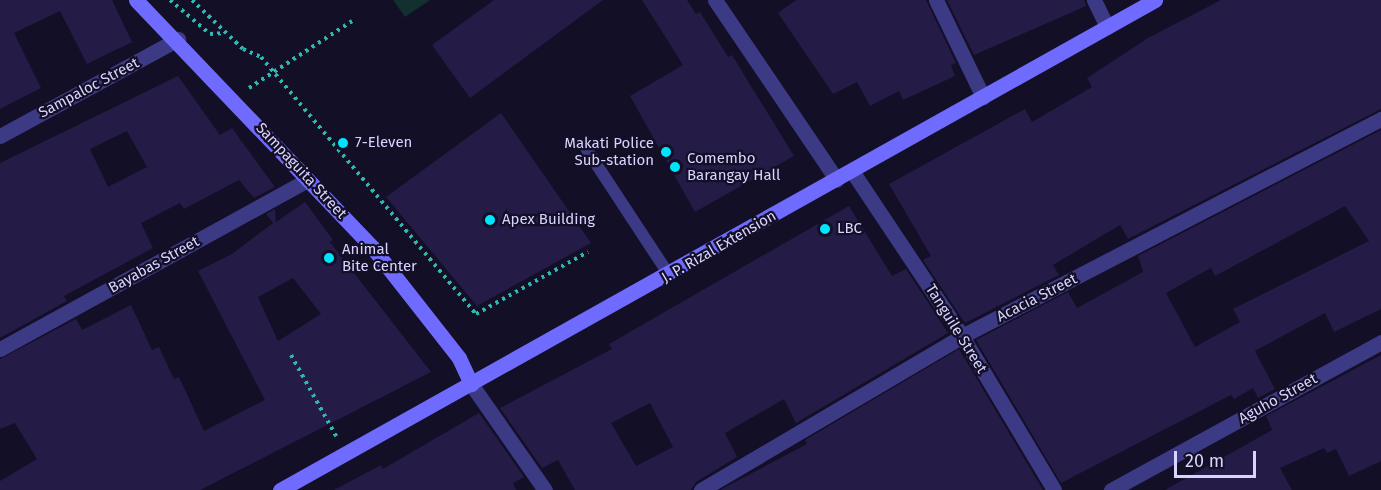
<!DOCTYPE html>
<html>
<head>
<meta charset="utf-8">
<style>
	body { margin:0 }
	#map { position:relative; width:1381px; height:490px; overflow:hidden; background:#130f26; font-family:"Fira Sans",sans-serif }
	div>[style] { position:absolute }
	.green>* { inset:0; background:#12302f }
	.building>* { inset:0; background:#241b47 }
	.path>* { height:4px; margin-top:-2px; transform-origin:0; background:repeating-linear-gradient(90deg,#2fb8b0 0 3px,transparent 0 7.5px) }
	.lane>* { height:12px; margin:-6px; padding:0 6px; transform-origin:6px; border-radius:6px; background:#3d3a85 }
	.street>* { height:15px; margin:-7.5px; padding:0 7.5px; transform-origin:7.5px; border-radius:7.5px; background:#3d3a85 }
	.secondary>* { height:15px; margin:-7.5px; padding:0 7.5px; transform-origin:7.5px; border-radius:7.5px; background:#6f6bff }
	.dots>* { width:16px; height:16px; translate:-50% -50%; box-sizing:border-box; border:3px solid #130f26; border-radius:50% }
	span { translate:-50% -50%; white-space:nowrap; text-align:center; line-height:1.15; -webkit-text-stroke:4.5px #130f26; paint-order:stroke }
	.street-label { font-size:15px; color:#d9d4ff }
	.poi-label { font-size:15px; color:#d9d4ff }
	.left { translate:0 -50%; text-align:left }
	.right { translate:-100% -50%; text-align:right }
	.scale { position:absolute; left:1174px; top:451px; width:82px; height:27px; box-sizing:border-box; border:3px solid #d9d4ff; border-top:0; padding-left:8px; font-size:18px; line-height:21px; white-space:nowrap; color:#d9d4ff; -webkit-text-stroke:4px #130f26; paint-order:stroke }
</style>
</head>
<body>
<div id="map">
	<div class="green">
		<div style="clip-path:polygon(393px 0,430px 0,405px 17px)"></div>
	</div>
	<div class="building">
		<div style="clip-path:polygon(0 0,112px 0,132px 42px,87px 64px,60px 11px,14px 33px,41px 88px,0 109px)"></div>
		<div style="clip-path:polygon(494px 0,603px 0,470px 98px,432px 45px)"></div>
		<div style="clip-path:polygon(642px 0,687px 0,696px 14px,700px 12px,728px 57px,732px 55px,794px 156px,695px 212px,630px 96px,683px 65px)"></div>
		<div style="clip-path:polygon(796px 0,926px 0,956px 63px,951px 65px,955px 76px,903px 100px,899px 91px,870px 106px,857px 82px,833px 94px,778px 13px)"></div>
		<div style="clip-path:polygon(947px 0,1084px 0,1086px 6px,974px 55px)"></div>
		<div style="clip-path:polygon(1221px 0,1381px 0,1381px 109px,1128px 239px,1120px 225px,1053px 265px,1059px 275px,965px 323px,923px 260px,931px 256px,889px 184px,1025px 109px,1032px 122px,1092px 87px,1087px 78px,1148px 38px)"></div>
		<div style="clip-path:polygon(evenodd,178px 76px,220px 135px,232px 128px,275px 187px,254px 198px,239px 180px,184px 209px,180px 203px,141px 223px,153px 248px,64px 296px,67px 301px,0 338px,0 163px,178px 76px,127px 131px,147px 167px,108px 187px,90px 149px,127px 131px)"></div>
		<div style="clip-path:polygon(501px 113px,591px 243px,477px 306px,386px 197px)"></div>
		<div style="clip-path:polygon(evenodd,1381px 130px,1381px 309px,1334px 332px,1325px 313px,1255px 351px,1275px 389px,1258px 398px,1253px 388px,1234px 399px,1231px 395px,1061px 483px,976px 340px,1068px 292px,1077px 308px,1143px 272px,1138px 256px,1381px 130px,1345px 206px,1369px 241px,1233px 309px,1240px 322px,1195px 347px,1166px 293px,1211px 268px,1215px 276px,1345px 206px)"></div>
		<div style="clip-path:polygon(evenodd,305px 202px,333px 240px,330px 242px,431px 372px,200px 490px,0 490px,0 481px,37px 459px,15px 423px,0 429px,0 359px,76px 319px,82px 330px,131px 305px,152px 350px,159px 347px,174px 379px,179px 377px,204px 431px,265px 400px,198px 271px,232px 254px,273px 223px,266px 214px,275px 209px,276px 222px,305px 202px,293px 278px,321px 314px,278px 341px,258px 297px,293px 278px)"></div>
		<div style="clip-path:polygon(evenodd,849px 206px,892px 276px,906px 269px,948px 333px,796px 423px,784px 399px,725px 433px,737px 457px,696px 482px,691px 490px,575px 490px,558px 460px,542px 468px,500px 408px,612px 349px,609px 344px,849px 206px,650px 403px,673px 447px,636px 466px,611px 423px,650px 403px)"></div>
		<div style="clip-path:polygon(959px 349px,1043px 490px,720px 490px,807px 444px,805px 440px)"></div>
		<div style="clip-path:polygon(1381px 355px,1381px 461px,1349px 476px,1336px 449px,1327px 453px,1324px 448px,1280px 468px,1292px 490px,1165px 490px,1272px 430px,1266px 416px)"></div>
		<div style="clip-path:polygon(479px 413px,524px 477px,513px 483px,516px 490px,334px 490px,381px 465px,383px 469px)"></div>
	</div>
	<div class="path">
		<div style="left:170px;top:0;width:52px;rotate:40.4deg"></div>
		<div style="left:210px;top:34px;width:15px;rotate:-4deg"></div>
		<div style="left:192px;top:0;width:71px;rotate:43.9deg"></div>
		<div style="left:243px;top:49px;width:20px;rotate:24deg"></div>
		<div style="left:261px;top:57px;width:335px;rotate:50.1deg"></div>
		<div style="left:476px;top:314px;width:128px;rotate:-29deg"></div>
		<div style="left:249px;top:88px;width:123px;rotate:-33deg"></div>
		<div style="left:291px;top:355px;width:93px;rotate:60.9deg"></div>
	</div>
	<div class="lane">
		<div style="left:587px;top:150px;width:149px;rotate:56.7deg"></div>
	</div>
	<div class="street">
		<div style="left:715px;top:0;width:217px;rotate:55.9deg"></div>
		<div style="left:936px;top:0;width:108px;rotate:64.1deg"></div>
		<div style="left:1094px;top:0;width:30px;rotate:64deg"></div>
		<div style="left:0;top:136px;width:203px;rotate:-28.6deg"></div>
		<div style="left:852px;top:171px;width:198px;rotate:56.3deg"></div>
		<div style="left:962px;top:336px;width:179px;rotate:59.1deg"></div>
		<div style="left:0;top:349px;width:351px;rotate:-28.8deg"></div>
		<div style="left:471px;top:384px;width:129px;rotate:55.1deg"></div>
		<div style="left:701px;top:490px;width:303px;rotate:-30.5deg"></div>
		<div style="left:962px;top:336px;width:472px;rotate:-27.4deg"></div>
		<div style="left:1111px;top:490px;width:308px;rotate:-28.7deg"></div>
	</div>
	<div class="secondary">
		<div style="left:136px;top:0;width:342px;rotate:46.3deg"></div>
		<div style="left:372px;top:247px;width:141px;rotate:51.9deg"></div>
		<div style="left:459px;top:358px;width:29px;rotate:65deg"></div>
		<div style="left:280px;top:490px;width:1003px;rotate:-29.25deg"></div>
	</div>
	<div class="dots">
		<div style="left:343px;top:143px;background:#00e5ff"></div>
		<div style="left:666px;top:152px;background:#00e5ff"></div>
		<div style="left:675px;top:167px;background:#00e5ff"></div>
		<div style="left:490px;top:220px;background:#00e5ff"></div>
		<div style="left:825px;top:229px;background:#00e5ff"></div>
		<div style="left:329px;top:258px;background:#00e5ff"></div>
	</div>
	<div class="street-label">
		<span style="left:89px;top:88px;rotate:-28deg">Sampaloc Street</span>
		<span style="left:301px;top:171px;rotate:47deg">Sampaguita Street</span>
		<span style="left:719px;top:247px;rotate:-30deg">J. P. Rizal Extension</span>
		<span style="left:154px;top:265px;rotate:-29deg">Bayabas Street</span>
		<span style="left:1037px;top:298px;rotate:-27deg">Acacia Street</span>
		<span style="left:956px;top:329px;rotate:58deg">Tanguile Street</span>
		<span style="left:1278px;top:399px;rotate:-29deg">Aguho Street</span>
	</div>
	<div class="poi-label">
		<span class="left" style="left:355px;top:143px">7-Eleven</span>
		<span class="right" style="left:654px;top:152px">Makati Police<br>Sub-station</span>
		<span class="left" style="left:687px;top:167px">Comembo<br>Barangay Hall</span>
		<span class="left" style="left:502px;top:220px">Apex Building</span>
		<span class="left" style="left:837px;top:229px">LBC</span>
		<span class="left" style="left:342px;top:258px">Animal<br>Bite Center</span>
	</div>
	<div class="scale">20 m</div>
</div>
</body>
</html>
